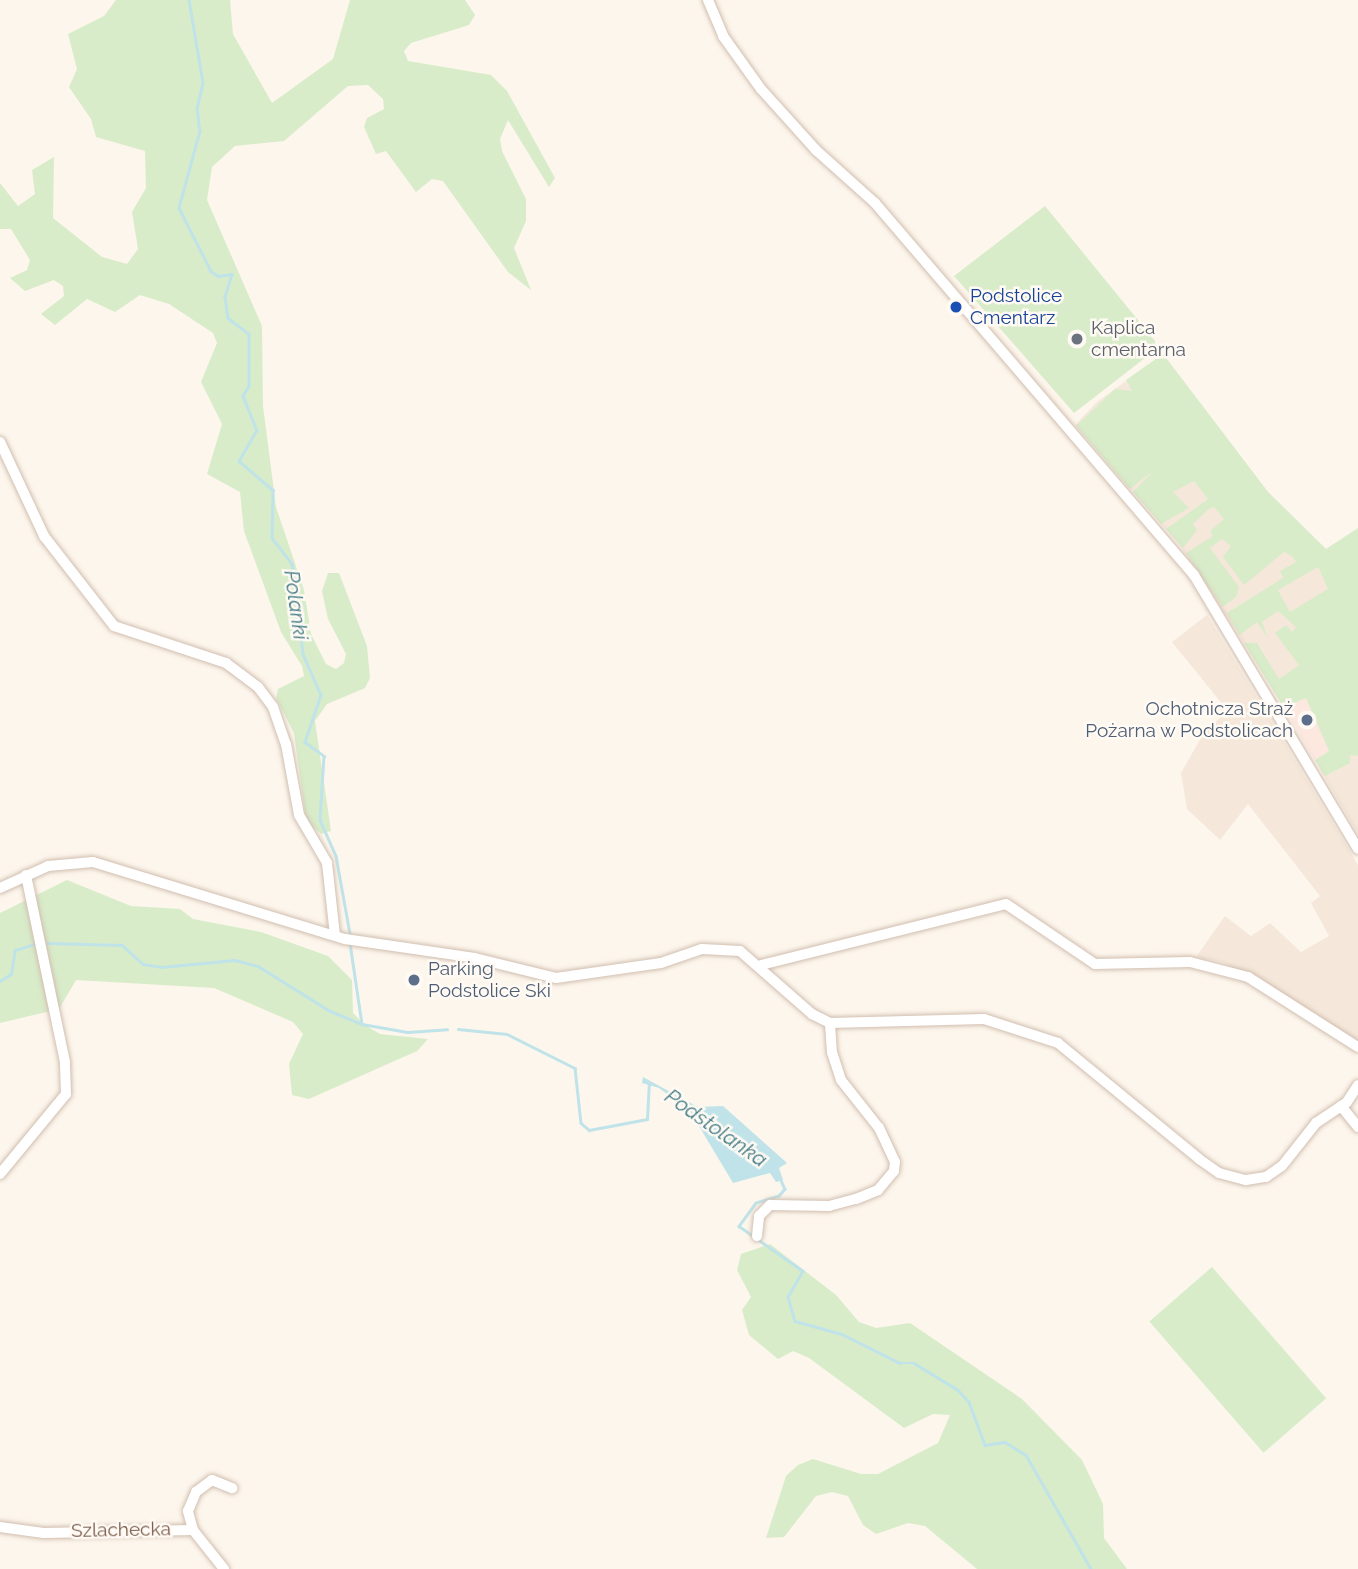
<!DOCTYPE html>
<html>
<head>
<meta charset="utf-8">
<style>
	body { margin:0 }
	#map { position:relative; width:1358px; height:1569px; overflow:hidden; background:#fdf6ec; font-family:Raleway,sans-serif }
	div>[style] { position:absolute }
	.residential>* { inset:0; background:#f5e8da }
	.commercial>* { inset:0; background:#fde8e0 }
	.green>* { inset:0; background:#d8ecc9; transform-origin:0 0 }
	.water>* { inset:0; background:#bfe3e8 }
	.stream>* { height:2.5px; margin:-1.25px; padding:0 1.25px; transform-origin:1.25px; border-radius:1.25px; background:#bfe3e8 }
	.roads { filter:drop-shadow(0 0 2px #d1beb0) drop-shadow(0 0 2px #d1beb0) }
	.minor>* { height:10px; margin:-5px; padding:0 5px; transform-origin:5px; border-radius:5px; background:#fff }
	.dots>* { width:19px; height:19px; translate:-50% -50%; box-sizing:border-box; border:4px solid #fffaf3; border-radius:50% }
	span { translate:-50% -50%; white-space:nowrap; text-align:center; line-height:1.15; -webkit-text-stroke:5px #fffaf3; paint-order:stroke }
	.transit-label { font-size:19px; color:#164399 }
	.left { translate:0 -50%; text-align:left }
	.worship-label { font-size:19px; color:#5b616d }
	.service-label { font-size:19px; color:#4e5e75 }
	.right { translate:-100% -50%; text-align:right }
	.street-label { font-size:19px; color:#7a5c4d }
	.water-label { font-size:21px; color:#437c86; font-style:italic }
</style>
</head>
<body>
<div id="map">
	<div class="residential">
		<div style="clip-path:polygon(1163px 354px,1268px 492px,1326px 549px,1358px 613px,1358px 834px,1315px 760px,1329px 751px,1287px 708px,1181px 547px,1075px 425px,1097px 402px)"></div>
		<div style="clip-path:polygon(1207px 615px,1358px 865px,1358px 1043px,1276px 989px,1222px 962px,1196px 957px,1225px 916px,1251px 936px,1270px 923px,1301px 952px,1329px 936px,1311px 903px,1320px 896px,1248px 804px,1220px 840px,1187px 809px,1181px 773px,1205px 731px,1228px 711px,1172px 642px)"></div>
	</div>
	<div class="commercial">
		<div style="clip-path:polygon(1306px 697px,1328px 737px,1329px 751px,1315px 760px,1283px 706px)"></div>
	</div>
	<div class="green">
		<div style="clip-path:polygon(116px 0,230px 0,233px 34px,272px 103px,333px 59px,350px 0,465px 0,475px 15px,469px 25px,411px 43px,404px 51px,408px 61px,491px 75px,507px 91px,555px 178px,549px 187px,508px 120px,500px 139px,502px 151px,526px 199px,526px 221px,514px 248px,531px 290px,508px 272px,443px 181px,432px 179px,416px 192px,386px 151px,376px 154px,364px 127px,367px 118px,384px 109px,383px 99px,368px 85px,348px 86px,284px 141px,235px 146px,212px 167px,207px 200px,262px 326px,263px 406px,276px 507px,304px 590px,311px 634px,326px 664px,336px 669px,344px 663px,346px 654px,328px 619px,322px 591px,328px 573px,339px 573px,367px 646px,370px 678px,365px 688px,327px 704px,315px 721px,331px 831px,321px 834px,306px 821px,294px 733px,276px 698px,278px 689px,304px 676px,302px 666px,281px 632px,244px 531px,240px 492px,207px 474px,222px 424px,201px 382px,217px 343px,213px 333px,169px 304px,140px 295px,115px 312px,87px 299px,55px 325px,41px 314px,64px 296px,63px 286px,54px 280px,25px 291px,10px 278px,27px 270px,30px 260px,11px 229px,0 229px,0 183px,18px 206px,35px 194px,32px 170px,54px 157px,53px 218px,102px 257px,127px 264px,138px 249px,132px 212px,146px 188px,145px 151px,96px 137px,91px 119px,69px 87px,77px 69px,68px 34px,104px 16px)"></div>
		<div style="clip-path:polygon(1045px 206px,1155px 341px,1154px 351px,1074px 413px,954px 276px)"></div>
		<div style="clip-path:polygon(evenodd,1163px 354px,1268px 492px,1326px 549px,1358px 528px,1358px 756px,1350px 755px,1350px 763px,1325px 776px,1315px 760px,1329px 751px,1306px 698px,1284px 708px,1244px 643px,1257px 643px,1279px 679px,1299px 665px,1275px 633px,1286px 625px,1292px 632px,1296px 627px,1278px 611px,1262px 622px,1268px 638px,1257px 622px,1240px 635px,1227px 613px,1283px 578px,1280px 571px,1296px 562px,1293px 557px,1284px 552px,1244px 585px,1223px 557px,1231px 546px,1222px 539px,1210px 548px,1239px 587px,1236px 597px,1223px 607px,1186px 553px,1213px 536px,1210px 531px,1224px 519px,1214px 507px,1209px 509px,1193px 524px,1197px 530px,1183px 548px,1166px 529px,1208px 499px,1194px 481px,1173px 492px,1189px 508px,1161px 524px,1133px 492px,1153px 471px,1130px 489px,1076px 426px,1115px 389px,1132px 391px,1126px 380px,1163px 354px,1318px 567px,1328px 589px,1290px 612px,1278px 590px,1318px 567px)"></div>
		<div style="clip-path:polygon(67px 880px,131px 906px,180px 909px,193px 919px,261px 932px,328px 956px,352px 980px,353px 1013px,365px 1025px,380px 1034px,428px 1039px,417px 1051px,309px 1099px,292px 1095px,289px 1064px,303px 1034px,293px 1022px,214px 988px,76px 980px,59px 1009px,0 1023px,0 913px)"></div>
		<div style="clip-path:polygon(770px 1244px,836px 1295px,859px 1322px,876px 1328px,910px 1323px,1022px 1399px,1082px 1460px,1103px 1504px,1104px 1538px,1127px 1569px,977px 1569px,925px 1526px,908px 1523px,876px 1534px,863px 1525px,848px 1496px,832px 1492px,816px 1496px,784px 1537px,766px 1538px,786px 1476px,798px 1465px,813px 1459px,861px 1474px,878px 1474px,938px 1443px,950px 1415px,933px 1414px,904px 1428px,809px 1358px,793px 1351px,778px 1359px,749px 1335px,742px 1310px,751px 1297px,737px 1270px,741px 1254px)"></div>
		<div style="left:1212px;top:1267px;width:174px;height:83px;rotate:49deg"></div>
	</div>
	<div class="water">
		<div style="clip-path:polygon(643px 1077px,698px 1107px,723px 1106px,787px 1163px,779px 1168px,783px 1180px,776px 1182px,770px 1173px,733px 1183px,690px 1111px,659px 1088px,642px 1083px)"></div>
	</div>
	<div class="stream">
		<div style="left:189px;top:0;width:84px;rotate:80.4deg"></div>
		<div style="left:203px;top:83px;width:26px;rotate:103deg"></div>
		<div style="left:197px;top:108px;width:23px;rotate:83deg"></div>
		<div style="left:200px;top:131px;width:80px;rotate:105.3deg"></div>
		<div style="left:179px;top:208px;width:71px;rotate:63.1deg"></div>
		<div style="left:211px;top:271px;width:9px;rotate:36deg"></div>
		<div style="left:218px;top:276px;width:14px;rotate:-8deg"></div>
		<div style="left:232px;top:274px;width:24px;rotate:107deg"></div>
		<div style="left:225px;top:297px;width:21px;rotate:82deg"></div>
		<div style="left:228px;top:318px;width:26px;rotate:37deg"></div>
		<div style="left:249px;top:334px;width:52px;rotate:90deg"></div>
		<div style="left:249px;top:386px;width:12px;rotate:121deg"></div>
		<div style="left:243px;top:396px;width:37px;rotate:68deg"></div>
		<div style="left:257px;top:430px;width:36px;rotate:120deg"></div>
		<div style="left:239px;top:461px;width:45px;rotate:40.5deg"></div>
		<div style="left:273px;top:490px;width:48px;rotate:91.2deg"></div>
		<div style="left:272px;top:538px;width:33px;rotate:52deg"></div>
		<div style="left:292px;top:564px;width:91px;rotate:83deg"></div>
		<div style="left:303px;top:654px;width:45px;rotate:66.3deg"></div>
		<div style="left:321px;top:695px;width:50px;rotate:108.8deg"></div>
		<div style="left:305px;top:742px;width:24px;rotate:36deg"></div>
		<div style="left:324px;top:756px;width:64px;rotate:93.6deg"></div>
		<div style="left:320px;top:820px;width:39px;rotate:66deg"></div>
		<div style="left:336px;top:856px;width:79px;rotate:79.8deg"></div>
		<div style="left:47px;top:943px;width:75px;rotate:1.5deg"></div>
		<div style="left:122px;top:945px;width:28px;rotate:42deg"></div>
		<div style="left:143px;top:964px;width:18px;rotate:9deg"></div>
		<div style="left:161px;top:967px;width:74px;rotate:-5.4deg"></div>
		<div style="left:235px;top:960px;width:24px;rotate:15deg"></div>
		<div style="left:258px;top:966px;width:85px;rotate:32deg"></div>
		<div style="left:330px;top:1011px;width:35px;rotate:22deg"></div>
		<div style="left:362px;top:1024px;width:47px;rotate:9.9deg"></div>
		<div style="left:408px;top:1032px;width:39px;rotate:-4deg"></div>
		<div style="left:350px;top:943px;width:82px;rotate:81.6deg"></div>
		<div style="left:0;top:981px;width:13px;rotate:-32deg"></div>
		<div style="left:11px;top:974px;width:24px;rotate:-81deg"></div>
		<div style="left:15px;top:950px;width:24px;rotate:-17deg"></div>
		<div style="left:458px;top:1029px;width:49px;rotate:5.8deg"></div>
		<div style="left:507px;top:1034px;width:76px;rotate:26.6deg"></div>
		<div style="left:575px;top:1068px;width:55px;rotate:83.8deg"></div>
		<div style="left:581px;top:1123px;width:11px;rotate:41deg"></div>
		<div style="left:589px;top:1130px;width:59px;rotate:-10.7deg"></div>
		<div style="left:647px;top:1119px;width:36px;rotate:-87deg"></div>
		<div style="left:780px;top:1178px;width:12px;rotate:66deg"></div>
		<div style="left:785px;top:1189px;width:9px;rotate:131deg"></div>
		<div style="left:779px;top:1196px;width:24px;rotate:163deg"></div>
		<div style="left:756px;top:1203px;width:29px;rotate:126deg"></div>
		<div style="left:739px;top:1226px;width:78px;rotate:35.1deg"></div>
		<div style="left:803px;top:1271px;width:30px;rotate:120deg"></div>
		<div style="left:788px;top:1297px;width:25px;rotate:74deg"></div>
		<div style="left:795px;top:1321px;width:49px;rotate:15.5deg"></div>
		<div style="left:842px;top:1334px;width:65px;rotate:26.6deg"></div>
		<div style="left:900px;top:1363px;width:14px"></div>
		<div style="left:914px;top:1363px;width:52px;rotate:31.5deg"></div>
		<div style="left:958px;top:1390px;width:16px;rotate:47deg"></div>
		<div style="left:969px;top:1402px;width:46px;rotate:69.6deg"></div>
		<div style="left:985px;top:1445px;width:20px;rotate:-9deg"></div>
		<div style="left:1005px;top:1442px;width:25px;rotate:32deg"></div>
		<div style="left:1026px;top:1455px;width:131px;rotate:60.3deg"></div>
	</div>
	<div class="roads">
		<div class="minor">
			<div style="left:708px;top:0;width:39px;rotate:67deg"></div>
			<div style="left:723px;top:36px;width:65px;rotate:54.4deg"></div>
			<div style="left:761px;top:89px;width:82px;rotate:48deg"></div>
			<div style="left:816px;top:150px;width:79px;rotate:41.9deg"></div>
			<div style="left:875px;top:203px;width:490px;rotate:49.4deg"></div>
			<div style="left:1194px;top:575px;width:319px;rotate:59.1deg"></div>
			<div style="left:0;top:442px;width:104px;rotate:64.9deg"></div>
			<div style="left:44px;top:536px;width:114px;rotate:52.1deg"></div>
			<div style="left:114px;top:626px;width:118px;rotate:18.3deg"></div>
			<div style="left:226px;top:663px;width:40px;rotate:37deg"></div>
			<div style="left:258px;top:687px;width:25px;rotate:53deg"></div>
			<div style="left:273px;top:707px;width:39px;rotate:71deg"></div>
			<div style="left:286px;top:744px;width:72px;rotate:79.6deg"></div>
			<div style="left:299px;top:815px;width:56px;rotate:59.7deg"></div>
			<div style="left:327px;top:863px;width:72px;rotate:83.7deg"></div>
			<div style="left:0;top:888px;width:53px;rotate:-24.6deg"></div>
			<div style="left:48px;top:866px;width:45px;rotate:-5.1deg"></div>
			<div style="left:93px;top:862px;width:264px;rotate:17deg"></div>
			<div style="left:345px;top:939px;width:131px;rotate:8.3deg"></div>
			<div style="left:475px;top:958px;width:83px;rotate:13.9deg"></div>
			<div style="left:556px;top:978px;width:106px;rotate:-8.1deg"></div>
			<div style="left:661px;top:963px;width:43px;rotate:-18.9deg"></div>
			<div style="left:702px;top:949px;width:38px;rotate:3deg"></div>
			<div style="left:740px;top:951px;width:96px;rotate:41.2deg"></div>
			<div style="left:812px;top:1014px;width:20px;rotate:27deg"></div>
			<div style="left:830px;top:1023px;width:154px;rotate:-1.5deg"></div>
			<div style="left:984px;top:1019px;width:78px;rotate:18deg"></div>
			<div style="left:1058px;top:1043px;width:183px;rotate:39.4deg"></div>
			<div style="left:1199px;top:1159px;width:24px;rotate:35deg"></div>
			<div style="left:1219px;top:1173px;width:28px;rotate:15deg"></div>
			<div style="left:1246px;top:1180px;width:20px;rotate:-9deg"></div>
			<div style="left:1266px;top:1177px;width:19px;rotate:-35deg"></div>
			<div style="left:1282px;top:1166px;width:55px;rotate:-51.7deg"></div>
			<div style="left:1316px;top:1123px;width:37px;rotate:-34deg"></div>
			<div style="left:1347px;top:1102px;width:20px;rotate:-57deg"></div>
			<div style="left:761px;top:965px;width:252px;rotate:-14deg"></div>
			<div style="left:1006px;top:904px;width:107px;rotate:34deg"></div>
			<div style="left:1095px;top:964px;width:95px;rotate:-1.2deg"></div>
			<div style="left:1190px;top:962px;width:60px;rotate:14.5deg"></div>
			<div style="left:1248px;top:977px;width:130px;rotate:32.5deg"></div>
			<div style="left:1341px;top:1106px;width:27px;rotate:51deg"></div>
			<div style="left:0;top:1174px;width:104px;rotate:-50.5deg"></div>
			<div style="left:66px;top:1094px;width:32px;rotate:-92deg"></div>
			<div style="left:65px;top:1062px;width:191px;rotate:-101.8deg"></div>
			<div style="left:757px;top:1236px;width:20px;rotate:-84deg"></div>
			<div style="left:759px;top:1216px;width:16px;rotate:-45deg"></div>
			<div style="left:770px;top:1205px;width:59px;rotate:1deg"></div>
			<div style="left:829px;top:1206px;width:28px;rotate:-15deg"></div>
			<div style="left:856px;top:1199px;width:24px;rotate:-22deg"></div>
			<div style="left:878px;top:1190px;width:25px;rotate:-50deg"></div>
			<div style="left:894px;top:1171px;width:9px;rotate:-84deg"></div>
			<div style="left:895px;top:1162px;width:38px;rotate:-115deg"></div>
			<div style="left:879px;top:1128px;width:61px;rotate:-128.4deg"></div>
			<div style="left:841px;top:1080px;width:28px;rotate:-108deg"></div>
			<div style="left:832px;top:1053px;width:30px;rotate:-94deg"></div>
			<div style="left:0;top:1527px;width:44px;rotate:7.8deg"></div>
			<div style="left:44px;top:1533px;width:149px;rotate:-1.2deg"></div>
			<div style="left:193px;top:1530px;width:50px;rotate:51.5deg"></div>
			<div style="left:193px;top:1530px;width:20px;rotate:-105deg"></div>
			<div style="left:188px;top:1511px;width:21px;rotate:-67deg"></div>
			<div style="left:196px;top:1492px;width:20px;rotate:-37deg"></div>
			<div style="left:212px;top:1480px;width:22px;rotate:22deg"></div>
		</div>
	</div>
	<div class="dots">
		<div style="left:956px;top:307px;background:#1a4fb4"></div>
		<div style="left:1077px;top:339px;background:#6b7280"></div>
		<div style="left:1307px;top:720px;background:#5c6f8a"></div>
		<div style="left:414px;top:980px;background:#5c6f8a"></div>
	</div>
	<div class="transit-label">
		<span class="left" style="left:970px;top:307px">Podstolice<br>Cmentarz</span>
	</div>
	<div class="worship-label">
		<span class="left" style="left:1091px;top:339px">Kaplica<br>cmentarna</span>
	</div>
	<div class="service-label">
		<span class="right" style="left:1293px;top:720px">Ochotnicza Straż<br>Pożarna w Podstolicach</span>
		<span class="left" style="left:428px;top:980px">Parking<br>Podstolice Ski</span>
	</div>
	<div class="street-label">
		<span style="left:121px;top:1530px;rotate:-1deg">Szlachecka</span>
	</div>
	<div class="water-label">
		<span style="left:296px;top:605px;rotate:82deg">Polanki</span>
		<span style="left:716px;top:1128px;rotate:35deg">Podstolanka</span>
	</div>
</div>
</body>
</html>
